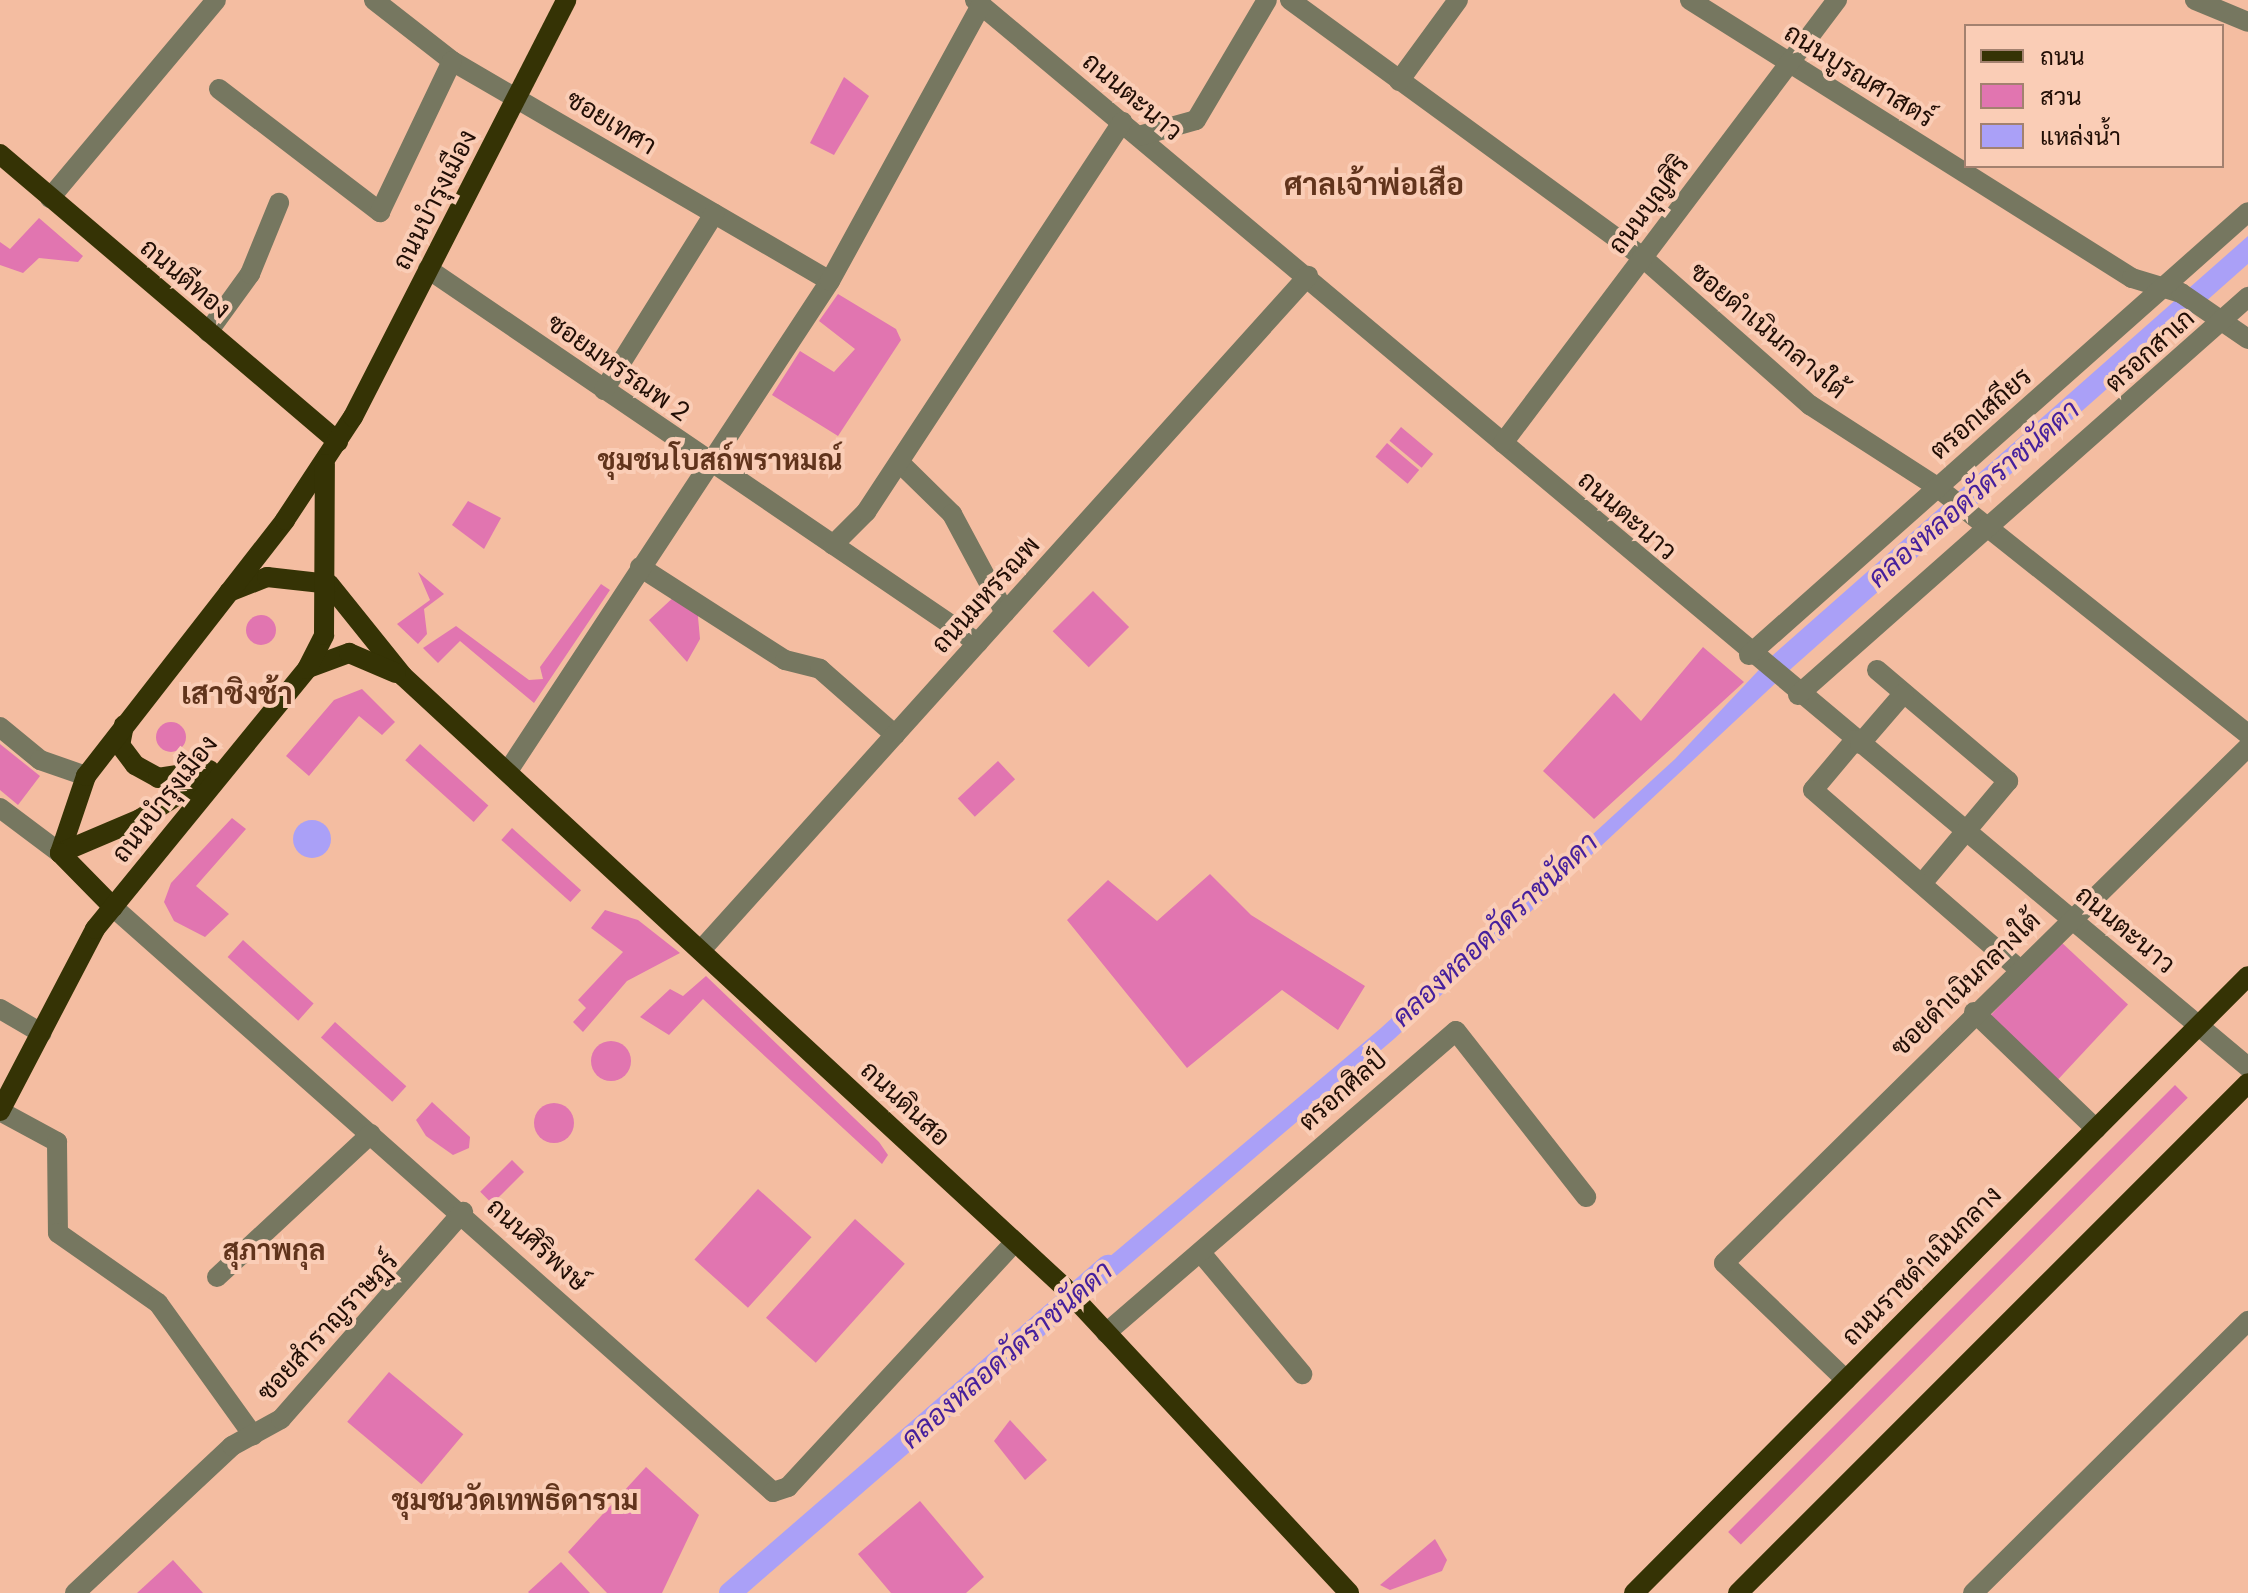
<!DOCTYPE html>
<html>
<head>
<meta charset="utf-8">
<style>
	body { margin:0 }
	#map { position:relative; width:2248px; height:1593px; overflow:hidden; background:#f4bda1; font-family:Poppins,Sarabun,sans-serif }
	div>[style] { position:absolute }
	.green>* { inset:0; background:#e175b0; transform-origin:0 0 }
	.round { border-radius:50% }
	.water>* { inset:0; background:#aaa0f7 }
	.canal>* { height:22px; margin:-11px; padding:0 11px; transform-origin:11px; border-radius:11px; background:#aaa0f7 }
	.minor>* { height:20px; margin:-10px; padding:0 10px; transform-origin:10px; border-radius:10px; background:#767760 }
	.major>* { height:20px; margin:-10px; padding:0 10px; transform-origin:10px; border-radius:10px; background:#353305 }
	span { translate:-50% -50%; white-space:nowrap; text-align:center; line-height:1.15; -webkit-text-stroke:8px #facdb6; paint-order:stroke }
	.street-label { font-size:26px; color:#210e05 }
	.neighbourhood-label { font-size:28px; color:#61341c; font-weight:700 }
	.water-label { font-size:28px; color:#46209d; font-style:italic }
	.quarter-label { font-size:30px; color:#61341c; font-weight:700 }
	.legend { position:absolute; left:1964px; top:24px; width:260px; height:144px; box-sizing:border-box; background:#facdb6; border:2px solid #a3816f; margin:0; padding:10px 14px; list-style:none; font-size:24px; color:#210e05 }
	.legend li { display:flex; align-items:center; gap:16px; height:40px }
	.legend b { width:40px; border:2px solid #a3816f }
</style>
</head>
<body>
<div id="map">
	<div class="green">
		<div style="clip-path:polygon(844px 77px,869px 96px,834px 155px,810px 143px)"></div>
		<div style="clip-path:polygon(39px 218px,83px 256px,78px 262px,39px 258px,23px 273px,0 265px,0 242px,10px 249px)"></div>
		<div style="clip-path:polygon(838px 294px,896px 329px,901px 340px,838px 436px,772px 395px,800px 351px,834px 372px,855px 349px,819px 321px)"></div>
		<div style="left:1401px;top:427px;width:42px;height:18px;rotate:40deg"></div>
		<div style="left:1387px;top:443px;width:42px;height:18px;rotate:40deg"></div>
		<div style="clip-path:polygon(468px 501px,501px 518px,484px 549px,452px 525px)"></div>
		<div style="clip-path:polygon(418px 572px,444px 594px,424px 609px,427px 634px,418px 644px,397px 624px,430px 600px)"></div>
		<div style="clip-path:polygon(601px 584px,610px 590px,534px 703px,460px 641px,438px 663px,423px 648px,456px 626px,529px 680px,543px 679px,540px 667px)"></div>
		<div style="left:1093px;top:591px;width:51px;height:57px;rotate:45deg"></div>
		<div style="clip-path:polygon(677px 594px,697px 606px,700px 639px,687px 662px,649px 620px)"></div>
		<div class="round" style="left:246px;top:615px;width:30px;height:30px"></div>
		<div style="clip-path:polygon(1703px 647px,1744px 682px,1594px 819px,1543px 771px,1614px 693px,1641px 721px)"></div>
		<div style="clip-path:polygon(362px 689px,395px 722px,382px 735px,359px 716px,309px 776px,286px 756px,334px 700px)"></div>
		<div class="round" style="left:156px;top:722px;width:30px;height:30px"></div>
		<div style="clip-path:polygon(0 744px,40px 776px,18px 805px,0 790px)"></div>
		<div style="left:420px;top:744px;width:92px;height:22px;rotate:42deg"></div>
		<div style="left:998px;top:761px;width:25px;height:55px;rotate:47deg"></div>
		<div style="clip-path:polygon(232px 818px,246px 829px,196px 886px,229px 914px,205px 937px,174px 921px,164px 902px,171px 883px)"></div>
		<div style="left:512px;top:828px;width:93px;height:16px;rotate:42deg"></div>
		<div style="clip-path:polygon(1210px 874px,1251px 915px,1365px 986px,1338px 1030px,1282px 990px,1187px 1068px,1067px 920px,1108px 880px,1157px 921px)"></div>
		<div style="clip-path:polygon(605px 910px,638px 920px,680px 953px,627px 981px,583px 1032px,573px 1022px,586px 1008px,578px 1000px,623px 952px,591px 928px)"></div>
		<div style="left:243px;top:940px;width:95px;height:23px;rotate:42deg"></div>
		<div style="left:2060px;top:941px;width:93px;height:105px;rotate:43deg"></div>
		<div style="clip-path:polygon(706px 976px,879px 1142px,888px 1155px,882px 1164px,703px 999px,669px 1035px,640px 1017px,670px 989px,683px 996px)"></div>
		<div style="left:335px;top:1022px;width:96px;height:21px;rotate:42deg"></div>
		<div class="round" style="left:591px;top:1041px;width:40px;height:40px"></div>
		<div style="left:2175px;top:1085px;width:18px;height:632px;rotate:45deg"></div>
		<div style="clip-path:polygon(432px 1102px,470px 1137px,469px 1148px,453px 1155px,426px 1136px,416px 1120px)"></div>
		<div class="round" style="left:534px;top:1103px;width:40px;height:40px"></div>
		<div style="left:512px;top:1160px;width:17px;height:45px;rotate:45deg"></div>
		<div style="left:758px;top:1189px;width:72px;height:95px;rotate:42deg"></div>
		<div style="left:855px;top:1219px;width:67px;height:133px;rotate:42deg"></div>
		<div style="left:389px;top:1372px;width:97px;height:65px;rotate:40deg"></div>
		<div style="clip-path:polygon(1010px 1420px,1047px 1460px,1025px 1480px,994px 1441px)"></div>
		<div style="clip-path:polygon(646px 1467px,699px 1515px,662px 1593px,607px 1593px,568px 1552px)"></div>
		<div style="clip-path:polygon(920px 1501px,984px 1577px,966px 1593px,891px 1593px,858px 1554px)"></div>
		<div style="clip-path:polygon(1435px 1539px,1447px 1560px,1442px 1571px,1390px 1590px,1380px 1585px)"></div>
		<div style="clip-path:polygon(173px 1560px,203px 1593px,137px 1593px)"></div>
		<div style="clip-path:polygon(561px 1562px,590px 1593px,529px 1593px,528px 1592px)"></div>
	</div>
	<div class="water">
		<div style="clip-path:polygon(2248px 236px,2248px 264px,1793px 667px,1394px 1039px,1096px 1293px,1083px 1279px,1381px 1028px,1675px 759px,1773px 655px)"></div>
		<div class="round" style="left:293px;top:820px;width:38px;height:38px"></div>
	</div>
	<div class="canal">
		<div style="left:730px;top:1593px;width:500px;rotate:-40.9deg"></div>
	</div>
	<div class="minor">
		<div style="left:374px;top:0;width:99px;rotate:38deg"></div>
		<div style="left:452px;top:61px;width:437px;rotate:30.2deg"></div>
		<div style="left:975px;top:0;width:1661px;rotate:39.97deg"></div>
		<div style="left:1290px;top:0;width:436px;rotate:36.1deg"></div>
		<div style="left:1642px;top:257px;width:224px;rotate:41.4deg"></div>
		<div style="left:1810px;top:405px;width:151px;rotate:32.8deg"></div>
		<div style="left:1937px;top:487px;width:397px;rotate:38.5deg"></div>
		<div style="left:1690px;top:0;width:522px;rotate:32.17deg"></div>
		<div style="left:2132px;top:278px;width:51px;rotate:17deg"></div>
		<div style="left:2181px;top:293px;width:81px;rotate:34.5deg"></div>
		<div style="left:2195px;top:0;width:57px;rotate:22.5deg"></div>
		<div style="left:1399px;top:81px;width:100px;rotate:-53.9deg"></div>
		<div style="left:219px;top:89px;width:203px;rotate:37.4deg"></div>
		<div style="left:380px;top:212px;width:167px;rotate:-64.5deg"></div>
		<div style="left:1139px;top:136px;width:59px;rotate:-15.7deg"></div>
		<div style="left:1196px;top:120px;width:139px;rotate:-59.4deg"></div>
		<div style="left:50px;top:198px;width:258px;rotate:-50deg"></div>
		<div style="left:428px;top:269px;width:665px;rotate:34.22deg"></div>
		<div style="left:208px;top:332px;width:72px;rotate:-54.1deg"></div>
		<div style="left:250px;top:274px;width:77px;rotate:-67.8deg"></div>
		<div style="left:604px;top:390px;width:208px;rotate:-58deg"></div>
		<div style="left:1503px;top:443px;width:555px;rotate:-52.99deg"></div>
		<div style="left:900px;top:463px;width:73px;rotate:44.4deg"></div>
		<div style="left:952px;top:514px;width:112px;rotate:61.8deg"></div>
		<div style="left:833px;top:545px;width:47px;rotate:-45deg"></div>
		<div style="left:866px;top:512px;width:467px;rotate:-56.7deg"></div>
		<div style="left:640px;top:567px;width:172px;rotate:32.7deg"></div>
		<div style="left:785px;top:660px;width:36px;rotate:14deg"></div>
		<div style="left:820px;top:669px;width:100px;rotate:41.3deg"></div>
		<div style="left:1749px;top:655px;width:667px;rotate:-41.6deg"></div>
		<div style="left:1877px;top:670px;width:172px;rotate:40.3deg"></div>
		<div style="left:2008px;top:781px;width:131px;rotate:130deg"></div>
		<div style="left:1798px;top:695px;width:601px;rotate:-41.49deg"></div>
		<div style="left:0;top:727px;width:52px;rotate:39.5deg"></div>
		<div style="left:40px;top:760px;width:49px;rotate:19.2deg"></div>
		<div style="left:1855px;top:740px;width:65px;rotate:130deg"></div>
		<div style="left:1813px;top:790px;width:273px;rotate:41deg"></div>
		<div style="left:1860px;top:744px;width:67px;rotate:-49.2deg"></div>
		<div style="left:508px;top:771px;width:586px;rotate:-56.69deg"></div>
		<div style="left:830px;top:281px;width:315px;rotate:-61.3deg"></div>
		<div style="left:0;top:808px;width:75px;rotate:36.9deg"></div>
		<div style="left:113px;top:907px;width:882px;rotate:41.55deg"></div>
		<div style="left:773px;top:1492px;width:16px;rotate:-18deg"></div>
		<div style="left:788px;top:1487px;width:334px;rotate:-47.2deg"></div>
		<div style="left:702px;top:949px;width:906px;rotate:-48deg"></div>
		<div style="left:0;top:1009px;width:48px;rotate:30.3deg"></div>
		<div style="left:1974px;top:1012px;width:169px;rotate:43.8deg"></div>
		<div style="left:0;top:1111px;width:65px;rotate:28.5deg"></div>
		<div style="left:57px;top:1142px;width:91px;rotate:89.4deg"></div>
		<div style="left:58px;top:1233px;width:122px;rotate:35deg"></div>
		<div style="left:158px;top:1303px;width:163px;rotate:54.3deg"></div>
		<div style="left:1201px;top:1253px;width:158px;rotate:50.1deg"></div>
		<div style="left:217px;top:1277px;width:210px;rotate:-42.9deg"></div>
		<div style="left:1106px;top:1333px;width:462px;rotate:-40.8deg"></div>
		<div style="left:1456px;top:1031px;width:211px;rotate:51.9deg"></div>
		<div style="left:1846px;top:1380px;width:169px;rotate:-136.2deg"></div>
		<div style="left:1724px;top:1263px;width:735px;rotate:-44.56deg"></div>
		<div style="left:75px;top:1593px;width:215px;rotate:-43.1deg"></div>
		<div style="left:232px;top:1446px;width:56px;rotate:-28.9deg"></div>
		<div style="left:281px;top:1419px;width:276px;rotate:-48.7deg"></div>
		<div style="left:1973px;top:1593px;width:387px;rotate:-44.7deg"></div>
	</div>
	<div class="major">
		<div style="left:0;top:154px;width:444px;rotate:40.4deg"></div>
		<div style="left:329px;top:584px;width:118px;rotate:51.2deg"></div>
		<div style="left:403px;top:676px;width:900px;rotate:42.75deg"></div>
		<div style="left:1064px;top:1287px;width:418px;rotate:47deg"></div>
		<div style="left:229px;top:592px;width:41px;rotate:-21.5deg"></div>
		<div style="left:267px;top:577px;width:62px;rotate:6.4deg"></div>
		<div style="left:308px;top:668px;width:44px;rotate:-20.1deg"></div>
		<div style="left:349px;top:653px;width:51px;rotate:23.1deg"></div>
		<div style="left:124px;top:725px;width:20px;rotate:101deg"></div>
		<div style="left:120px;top:745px;width:25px;rotate:53deg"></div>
		<div style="left:135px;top:765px;width:26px;rotate:29deg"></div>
		<div style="left:158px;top:778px;width:52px;rotate:-8.9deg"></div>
		<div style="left:60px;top:853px;width:81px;rotate:-71.3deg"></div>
		<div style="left:86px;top:776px;width:324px;rotate:-52.1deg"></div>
		<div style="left:285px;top:520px;width:123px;rotate:-56.6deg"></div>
		<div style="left:353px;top:417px;width:468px;rotate:-62.9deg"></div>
		<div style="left:60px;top:853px;width:87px;rotate:-23deg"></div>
		<div style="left:140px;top:819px;width:84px;rotate:-32.4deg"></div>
		<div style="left:60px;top:853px;width:76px;rotate:45.5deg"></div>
		<div style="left:0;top:1111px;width:205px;rotate:-62.4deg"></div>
		<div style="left:95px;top:929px;width:335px;rotate:-50.8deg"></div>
		<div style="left:307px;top:669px;width:38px;rotate:-63deg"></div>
		<div style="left:324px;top:635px;width:171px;rotate:-89.7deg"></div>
		<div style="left:1634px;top:1593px;width:870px;rotate:-45.14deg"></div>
		<div style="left:1738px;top:1593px;width:721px;rotate:-45deg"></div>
	</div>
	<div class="street-label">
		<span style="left:1859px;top:76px;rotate:32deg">ถนนบูรณศาสตร์</span>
		<span style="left:1132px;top:97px;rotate:40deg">ถนนตะนาว</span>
		<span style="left:611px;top:123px;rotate:31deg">ซอยเทศา</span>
		<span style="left:435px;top:200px;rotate:-63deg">ถนนบำรุงเมือง</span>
		<span style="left:1649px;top:205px;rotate:-53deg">ถนนบุญศิริ</span>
		<span style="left:185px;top:279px;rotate:40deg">ถนนตีทอง</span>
		<span style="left:1768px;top:331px;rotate:40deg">ซอยดำเนินกลางใต้</span>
		<span style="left:2150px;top:351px;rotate:-42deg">ตรอกสาเก</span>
		<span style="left:618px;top:368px;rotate:35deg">ซอยมหรรณพ 2</span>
		<span style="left:1981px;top:414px;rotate:-41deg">ตรอกเสถียร</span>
		<span style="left:1627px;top:516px;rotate:41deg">ถนนตะนาว</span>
		<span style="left:986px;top:595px;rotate:-48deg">ถนนมหรรณพ</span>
		<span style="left:165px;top:799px;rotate:-52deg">ถนนบำรุงเมือง</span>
		<span style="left:2125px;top:930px;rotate:40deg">ถนนตะนาว</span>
		<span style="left:1966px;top:984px;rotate:-44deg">ซอยดำเนินกลางใต้</span>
		<span style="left:1343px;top:1091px;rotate:-41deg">ตรอกศิลป์</span>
		<span style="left:905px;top:1104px;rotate:43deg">ถนนดินสอ</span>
		<span style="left:537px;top:1245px;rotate:42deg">ถนนศิริพงษ์</span>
		<span style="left:1922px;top:1266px;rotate:-45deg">ถนนราชดำเนินกลาง</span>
		<span style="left:328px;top:1327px;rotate:-47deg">ซอยสำราญราษฎร์</span>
	</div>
	<div class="neighbourhood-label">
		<span style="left:720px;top:461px">ชุมชนโบสถ์พราหมณ์</span>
		<span style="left:274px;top:1251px">สุภาพกุล</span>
		<span style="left:515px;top:1501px">ชุมชนวัดเทพธิดาราม</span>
	</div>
	<div class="water-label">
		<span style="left:1974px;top:494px;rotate:-41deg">คลองหลอดวัดราชนัดดา</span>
		<span style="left:1495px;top:930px;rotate:-43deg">คลองหลอดวัดราชนัดดา</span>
		<span style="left:1007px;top:1355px;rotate:-41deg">คลองหลอดวัดราชนัดดา</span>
	</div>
	<div class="quarter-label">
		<span style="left:1374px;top:185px">ศาลเจ้าพ่อเสือ</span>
		<span style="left:237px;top:694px">เสาชิงช้า</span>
	</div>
	<ul class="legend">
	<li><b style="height:10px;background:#353305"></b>ถนน</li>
	<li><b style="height:22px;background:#e175b0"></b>สวน</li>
	<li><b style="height:22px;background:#aaa0f7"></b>แหล่งน้ำ</li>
	</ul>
</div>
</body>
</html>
